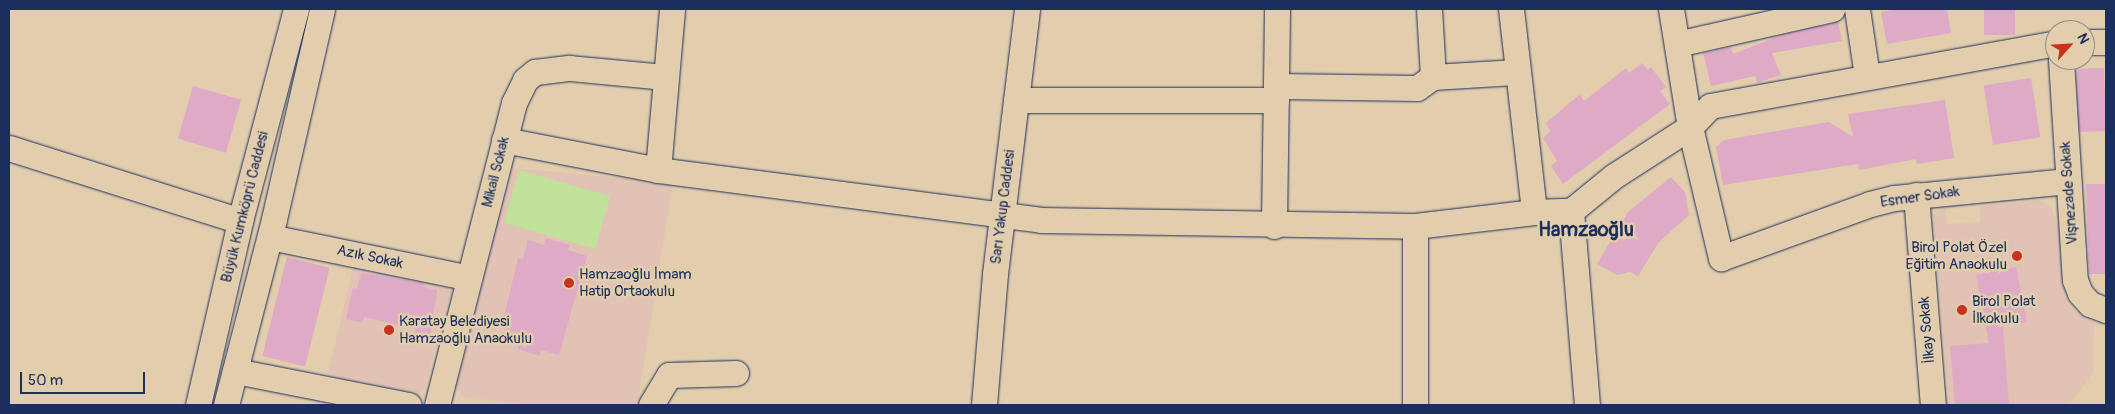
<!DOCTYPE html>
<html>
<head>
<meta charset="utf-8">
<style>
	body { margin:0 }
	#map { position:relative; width:2115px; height:414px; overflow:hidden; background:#e2cdac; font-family:Pangolin,sans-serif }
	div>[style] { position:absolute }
	.built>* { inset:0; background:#e1c2b4 }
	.green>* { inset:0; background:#c1e19a; transform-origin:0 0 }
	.building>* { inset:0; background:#dfaac5; transform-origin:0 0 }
	.roads { filter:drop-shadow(0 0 1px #1b2f5e) drop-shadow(0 0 1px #1b2f5e) }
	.minor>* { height:25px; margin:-12.5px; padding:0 12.5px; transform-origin:12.5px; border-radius:12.5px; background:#e2cdac }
	.dots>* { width:14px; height:14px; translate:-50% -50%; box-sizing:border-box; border:2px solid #e2cdac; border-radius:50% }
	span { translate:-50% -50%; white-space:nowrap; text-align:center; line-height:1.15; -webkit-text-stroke:5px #e2cdac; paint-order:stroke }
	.street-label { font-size:15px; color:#1b2f5e }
	.poi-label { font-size:15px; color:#1b2f5e }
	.right { translate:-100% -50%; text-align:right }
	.left { translate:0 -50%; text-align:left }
	.district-label { font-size:20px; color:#1b2f5e; font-weight:700 }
	.frame { position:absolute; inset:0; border:10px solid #1b2f5e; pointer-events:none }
	.north { position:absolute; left:2045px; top:20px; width:50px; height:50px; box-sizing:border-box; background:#e2cdac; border:1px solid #928e8d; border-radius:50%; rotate:64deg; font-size:14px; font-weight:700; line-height:20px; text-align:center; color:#1b2f5e }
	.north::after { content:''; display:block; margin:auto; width:18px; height:22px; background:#c8321e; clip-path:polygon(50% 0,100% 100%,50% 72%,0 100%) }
	.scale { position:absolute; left:20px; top:372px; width:125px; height:22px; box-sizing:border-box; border:2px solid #1b2f5e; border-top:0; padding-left:6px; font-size:15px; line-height:18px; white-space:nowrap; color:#1b2f5e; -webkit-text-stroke:4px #e2cdac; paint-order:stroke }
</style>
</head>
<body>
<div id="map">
	<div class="built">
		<div style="clip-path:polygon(513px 168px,673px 183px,637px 405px,531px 405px,463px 397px,452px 382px)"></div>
		<div style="clip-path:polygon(2039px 200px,2051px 207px,2062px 237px,2067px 303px,2083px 317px,2094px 322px,2093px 373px,2069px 405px,1949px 405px,1933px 215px,1945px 208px,1947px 224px,1980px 222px,1980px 206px)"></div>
		<div style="clip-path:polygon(354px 265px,454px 283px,424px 389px,414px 396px,327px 377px)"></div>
	</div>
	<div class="green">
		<div style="left:519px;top:170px;width:95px;height:55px;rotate:16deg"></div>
	</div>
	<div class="building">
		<div style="clip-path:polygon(1898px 9px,1947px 9px,1951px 33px,1887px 44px,1881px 12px)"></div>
		<div style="left:1984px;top:9px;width:31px;height:26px"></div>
		<div style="clip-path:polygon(1838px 22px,1842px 41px,1772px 53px,1781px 75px,1757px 83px,1755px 76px,1711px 86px,1703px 53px,1731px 47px,1733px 54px,1781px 35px)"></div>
		<div style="clip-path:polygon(1642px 63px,1648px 70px,1651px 67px,1666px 87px,1660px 91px,1670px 104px,1563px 184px,1551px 166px,1557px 161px,1543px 138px,1550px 131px,1546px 123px,1580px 94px,1584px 101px,1626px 68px,1629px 73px)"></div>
		<div style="left:2104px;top:68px;width:63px;height:28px;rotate:88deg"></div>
		<div style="left:2031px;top:78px;width:60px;height:48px;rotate:81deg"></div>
		<div style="left:193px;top:86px;width:50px;height:55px;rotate:16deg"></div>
		<div style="clip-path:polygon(1945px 100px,1954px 158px,1917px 164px,1916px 159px,1859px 170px,1858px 164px,1723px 185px,1716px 147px,1724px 140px,1829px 122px,1853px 137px,1848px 114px)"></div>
		<div style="clip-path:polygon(1671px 177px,1685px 192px,1689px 215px,1659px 242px,1638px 276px,1630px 272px,1617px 275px,1597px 264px,1628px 212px)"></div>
		<div style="clip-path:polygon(2086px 184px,2106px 184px,2106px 274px,2089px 274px)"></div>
		<div style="clip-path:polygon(546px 238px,570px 245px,568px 250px,587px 256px,559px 355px,541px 350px,540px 356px,518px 349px,520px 342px,504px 337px,509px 319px,504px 317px,518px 258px,523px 259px,528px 240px,544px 245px)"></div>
		<div style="left:287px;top:257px;width:44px;height:102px;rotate:14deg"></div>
		<div style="clip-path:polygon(2016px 267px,2027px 322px,2003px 326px,2009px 405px,1955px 405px,1950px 346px,1989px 343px,1976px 275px)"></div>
		<div style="clip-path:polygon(361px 273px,424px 283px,423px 287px,437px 290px,430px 338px,414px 335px,416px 329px,364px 317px,362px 323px,346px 319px,353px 288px,357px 289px)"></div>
	</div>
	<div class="roads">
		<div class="minor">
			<div style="left:1429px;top:9px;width:68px;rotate:86.6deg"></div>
			<div style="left:1511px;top:9px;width:204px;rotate:83.5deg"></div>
			<div style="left:1671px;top:9px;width:120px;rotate:80.9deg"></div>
			<div style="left:1690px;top:127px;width:135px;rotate:76.7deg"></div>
			<div style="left:1721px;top:258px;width:158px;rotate:-19.9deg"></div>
			<div style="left:1870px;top:204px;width:25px;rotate:-14deg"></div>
			<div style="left:1894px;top:198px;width:175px;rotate:-5.6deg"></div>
			<div style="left:1857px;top:9px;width:68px;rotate:81.5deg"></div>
			<div style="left:2085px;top:42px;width:21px"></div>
			<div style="left:1677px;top:44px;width:159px;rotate:-12.7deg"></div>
			<div style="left:2061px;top:60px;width:220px;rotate:86.4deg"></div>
			<div style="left:2075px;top:280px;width:14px;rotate:69deg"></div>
			<div style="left:2080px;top:293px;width:15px;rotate:48deg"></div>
			<div style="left:2090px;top:304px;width:17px;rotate:21deg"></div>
			<div style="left:1278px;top:86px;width:139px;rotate:0.8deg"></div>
			<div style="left:1417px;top:88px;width:19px;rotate:-35deg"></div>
			<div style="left:1433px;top:77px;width:83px;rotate:-3.4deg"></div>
			<div style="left:1016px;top:100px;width:260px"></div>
			<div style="left:504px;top:140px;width:157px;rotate:11deg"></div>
			<div style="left:658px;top:170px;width:386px;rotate:7.4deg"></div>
			<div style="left:1041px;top:220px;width:374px;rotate:0.9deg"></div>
			<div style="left:1415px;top:226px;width:120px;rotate:-6.7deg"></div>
			<div style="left:1534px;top:212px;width:37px;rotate:-2deg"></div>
			<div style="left:9px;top:148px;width:242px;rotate:17.5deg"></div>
			<div style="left:658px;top:170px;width:162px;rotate:-85deg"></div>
			<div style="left:1916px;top:195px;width:211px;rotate:85.4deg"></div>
			<div style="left:1274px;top:226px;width:217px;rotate:-89.2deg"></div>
			<div style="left:1415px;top:226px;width:179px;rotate:90deg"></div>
			<div style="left:270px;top:237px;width:203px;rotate:11.6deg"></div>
			<div style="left:235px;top:371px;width:177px;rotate:11.1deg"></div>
			<div style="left:198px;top:405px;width:189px;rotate:-77.1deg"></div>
			<div style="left:240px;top:221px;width:219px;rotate:-75.2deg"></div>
			<div style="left:226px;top:405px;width:192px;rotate:-75.5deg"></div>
			<div style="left:274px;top:219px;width:215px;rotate:-77.1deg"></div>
			<div style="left:437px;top:405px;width:312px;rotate:-75.7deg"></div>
			<div style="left:514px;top:103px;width:25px;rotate:-64deg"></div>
			<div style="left:525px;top:80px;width:13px;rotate:-39deg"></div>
			<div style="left:535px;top:72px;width:35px;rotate:-7deg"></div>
			<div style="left:570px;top:68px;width:96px;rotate:5.4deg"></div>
			<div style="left:651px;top:405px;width:35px;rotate:-59deg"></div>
			<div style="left:669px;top:375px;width:67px;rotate:-1.7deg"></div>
			<div style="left:984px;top:405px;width:131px;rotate:-85.2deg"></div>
			<div style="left:995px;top:274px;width:267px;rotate:-83.1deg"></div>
			<div style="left:1587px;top:405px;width:195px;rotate:-94.7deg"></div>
			<div style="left:1571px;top:211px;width:55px;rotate:-39.1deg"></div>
			<div style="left:1614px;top:176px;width:90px;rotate:-32.8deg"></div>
			<div style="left:1690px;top:127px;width:29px;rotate:-46deg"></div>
			<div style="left:1710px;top:106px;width:351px;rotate:-10.3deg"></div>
		</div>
	</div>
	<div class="dots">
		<div style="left:2017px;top:256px;background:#c8321e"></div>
		<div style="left:569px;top:283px;background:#c8321e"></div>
		<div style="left:1962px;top:310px;background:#c8321e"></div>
		<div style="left:389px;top:330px;background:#c8321e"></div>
	</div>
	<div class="street-label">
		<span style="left:496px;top:172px;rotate:-76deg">Mikail Sokak</span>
		<span style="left:2069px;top:193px;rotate:-94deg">Vişnezade Sokak</span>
		<span style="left:1920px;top:197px;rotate:-8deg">Esmer Sokak</span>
		<span style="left:245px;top:207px;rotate:-76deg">Büyük Kumköprü Caddesi</span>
		<span style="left:1003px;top:207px;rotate:-83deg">Sarı Yakup Caddesi</span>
		<span style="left:370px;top:257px;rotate:12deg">Azık Sokak</span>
		<span style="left:1927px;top:330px;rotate:-95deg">İlkay Sokak</span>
	</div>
	<div class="poi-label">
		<span class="right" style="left:2007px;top:256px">Birol Polat Özel<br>Eğitim Anaokulu</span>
		<span class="left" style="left:579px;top:283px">Hamzaoğlu İmam<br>Hatip Ortaokulu</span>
		<span class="left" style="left:1972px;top:310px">Birol Polat<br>İlkokulu</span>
		<span class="left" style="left:399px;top:330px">Karatay Belediyesi<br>Hamzaoğlu Anaokulu</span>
	</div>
	<div class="district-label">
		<span style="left:1586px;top:229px">Hamzaoğlu</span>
	</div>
	<div class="frame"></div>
	<div class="north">N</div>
	<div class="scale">50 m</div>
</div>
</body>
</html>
